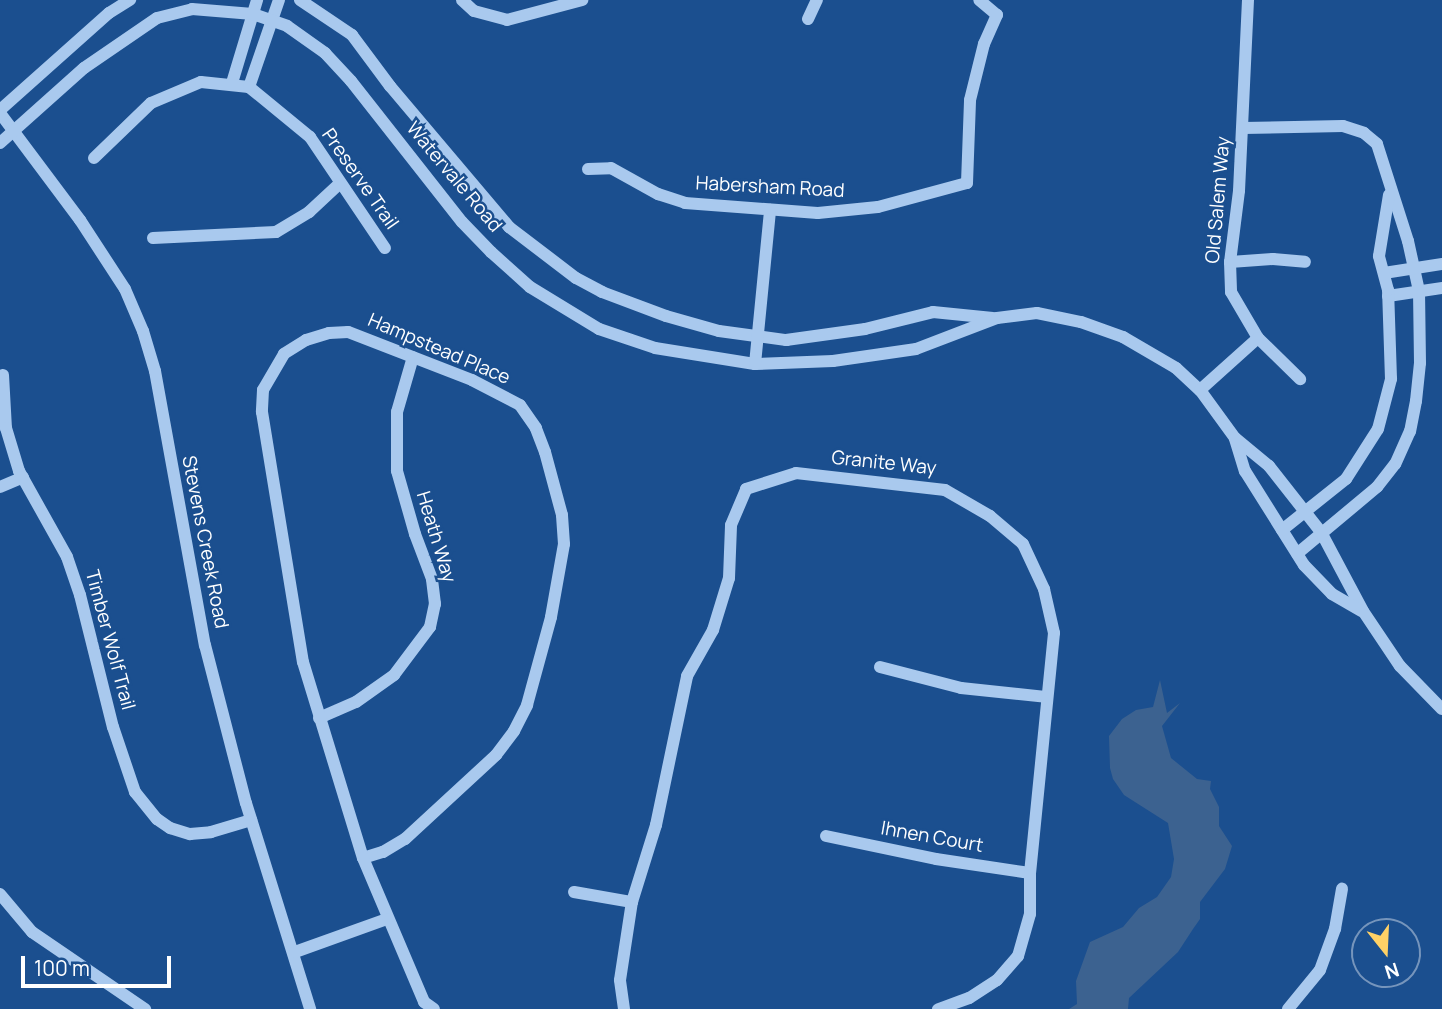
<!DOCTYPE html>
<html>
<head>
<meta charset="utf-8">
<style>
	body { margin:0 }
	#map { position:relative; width:1442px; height:1009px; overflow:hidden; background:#1b4f8f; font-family:Manrope,sans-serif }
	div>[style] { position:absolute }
	.water>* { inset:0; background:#3c6290 }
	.minor>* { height:12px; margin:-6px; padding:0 6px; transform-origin:6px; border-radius:6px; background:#a9c9ee }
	span { translate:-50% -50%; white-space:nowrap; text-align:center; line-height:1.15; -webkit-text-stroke:5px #1b4f8f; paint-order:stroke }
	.street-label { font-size:19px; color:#fff }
	.north { position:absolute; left:1351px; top:918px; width:70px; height:70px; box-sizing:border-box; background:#1b4f8f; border:2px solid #7695bc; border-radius:50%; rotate:162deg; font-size:19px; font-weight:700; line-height:28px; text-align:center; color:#fff }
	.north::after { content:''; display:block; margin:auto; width:24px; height:32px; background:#ffd166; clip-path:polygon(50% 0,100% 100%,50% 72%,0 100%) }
	.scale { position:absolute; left:21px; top:956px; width:150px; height:32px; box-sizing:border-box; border:4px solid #fff; border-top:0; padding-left:9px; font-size:21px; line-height:24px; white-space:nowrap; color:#fff; -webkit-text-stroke:5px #1b4f8f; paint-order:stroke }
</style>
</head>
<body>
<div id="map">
	<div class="water">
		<div style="clip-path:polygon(1160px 680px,1167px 713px,1180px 703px,1162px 726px,1171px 758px,1197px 779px,1211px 781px,1210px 789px,1219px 807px,1219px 826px,1232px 846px,1225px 869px,1200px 902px,1200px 919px,1193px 929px,1178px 952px,1129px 998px,1128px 1009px,1069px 1009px,1077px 1004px,1076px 981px,1090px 942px,1123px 927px,1139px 908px,1157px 897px,1171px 877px,1174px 859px,1168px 823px,1124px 795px,1113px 779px,1110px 768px,1109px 736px,1122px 719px,1136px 710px,1153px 707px)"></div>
	</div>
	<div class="minor">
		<div style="left:300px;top:0;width:63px;rotate:33.9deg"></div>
		<div style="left:352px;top:35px;width:64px;rotate:53.3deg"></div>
		<div style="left:390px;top:86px;width:185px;rotate:49.8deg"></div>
		<div style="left:509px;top:227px;width:84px;rotate:37.3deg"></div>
		<div style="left:576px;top:278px;width:30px;rotate:28deg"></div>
		<div style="left:602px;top:292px;width:68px;rotate:20.6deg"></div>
		<div style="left:666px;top:316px;width:55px;rotate:15.8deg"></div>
		<div style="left:719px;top:331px;width:68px;rotate:7.7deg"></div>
		<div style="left:786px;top:340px;width:80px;rotate:-7.9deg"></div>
		<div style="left:865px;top:329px;width:70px;rotate:-14deg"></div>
		<div style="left:933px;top:312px;width:60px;rotate:5.7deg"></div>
		<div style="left:462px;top:0;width:16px;rotate:43deg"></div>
		<div style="left:474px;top:11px;width:34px;rotate:15deg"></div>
		<div style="left:507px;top:20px;width:78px;rotate:-14.9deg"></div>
		<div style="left:1248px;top:0;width:191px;rotate:92.7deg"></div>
		<div style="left:1239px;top:191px;width:72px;rotate:97.2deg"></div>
		<div style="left:1230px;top:262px;width:30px;rotate:88deg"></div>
		<div style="left:1231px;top:292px;width:53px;rotate:59.6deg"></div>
		<div style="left:1258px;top:338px;width:59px;rotate:44.3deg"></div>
		<div style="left:808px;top:19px;width:21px;rotate:-65deg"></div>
		<div style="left:232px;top:83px;width:87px;rotate:-73.2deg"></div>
		<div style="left:249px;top:87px;width:92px;rotate:-71deg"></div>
		<div style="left:0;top:110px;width:146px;rotate:-41.7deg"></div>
		<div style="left:109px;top:13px;width:25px;rotate:-32deg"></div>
		<div style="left:0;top:113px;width:134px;rotate:53.2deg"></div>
		<div style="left:80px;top:220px;width:82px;rotate:56.9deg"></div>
		<div style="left:125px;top:289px;width:46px;rotate:66.8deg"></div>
		<div style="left:143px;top:331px;width:42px;rotate:73.3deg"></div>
		<div style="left:155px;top:371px;width:279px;rotate:79.7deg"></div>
		<div style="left:205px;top:645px;width:163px;rotate:75.5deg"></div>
		<div style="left:246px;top:803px;width:216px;rotate:72.7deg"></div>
		<div style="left:1243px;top:128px;width:100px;rotate:-1.1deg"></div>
		<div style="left:1343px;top:126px;width:22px;rotate:18deg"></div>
		<div style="left:1364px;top:133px;width:17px;rotate:40deg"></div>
		<div style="left:1377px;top:144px;width:102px;rotate:72.3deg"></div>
		<div style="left:1408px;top:241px;width:51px;rotate:77.6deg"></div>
		<div style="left:1419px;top:291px;width:72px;rotate:89.2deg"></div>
		<div style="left:1420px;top:363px;width:38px;rotate:96deg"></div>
		<div style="left:1416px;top:401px;width:31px;rotate:101deg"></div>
		<div style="left:1410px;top:431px;width:36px;rotate:114deg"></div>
		<div style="left:1395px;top:464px;width:29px;rotate:128deg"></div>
		<div style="left:1377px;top:487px;width:104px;rotate:140.1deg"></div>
		<div style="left:0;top:143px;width:113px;rotate:-41.8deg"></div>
		<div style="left:84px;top:68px;width:88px;rotate:-34.4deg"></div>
		<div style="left:157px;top:18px;width:36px;rotate:-14deg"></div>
		<div style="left:192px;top:9px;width:61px;rotate:4.7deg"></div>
		<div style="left:253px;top:14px;width:36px;rotate:19deg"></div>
		<div style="left:287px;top:26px;width:47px;rotate:35.4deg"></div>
		<div style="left:325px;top:53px;width:38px;rotate:47deg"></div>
		<div style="left:351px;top:81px;width:179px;rotate:51.8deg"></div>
		<div style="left:462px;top:222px;width:42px;rotate:46deg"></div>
		<div style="left:491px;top:252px;width:52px;rotate:41.9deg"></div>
		<div style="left:530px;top:287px;width:81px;rotate:31.3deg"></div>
		<div style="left:599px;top:329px;width:59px;rotate:18.7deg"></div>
		<div style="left:655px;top:348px;width:101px;rotate:9.1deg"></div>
		<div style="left:755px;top:364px;width:78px;rotate:-2.2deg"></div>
		<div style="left:833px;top:361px;width:84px;rotate:-8.2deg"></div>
		<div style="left:916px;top:349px;width:87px;rotate:-20.9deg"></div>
		<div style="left:997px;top:318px;width:40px;rotate:-7.1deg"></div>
		<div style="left:1037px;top:313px;width:45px;rotate:11.6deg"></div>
		<div style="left:1081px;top:322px;width:45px;rotate:19.7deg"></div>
		<div style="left:1123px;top:337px;width:61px;rotate:30.3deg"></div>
		<div style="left:1176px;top:368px;width:33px;rotate:43deg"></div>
		<div style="left:1200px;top:390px;width:59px;rotate:53.9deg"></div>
		<div style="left:1235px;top:438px;width:44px;rotate:39.5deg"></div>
		<div style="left:1269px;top:466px;width:84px;rotate:51.8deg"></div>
		<div style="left:1321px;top:532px;width:89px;rotate:62deg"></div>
		<div style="left:1363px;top:611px;width:66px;rotate:56.1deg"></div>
		<div style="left:1400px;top:666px;width:60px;rotate:45.7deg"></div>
		<div style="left:94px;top:158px;width:79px;rotate:-44deg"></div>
		<div style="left:151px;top:103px;width:54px;rotate:-22.8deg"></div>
		<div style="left:201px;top:82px;width:48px;rotate:5.9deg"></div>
		<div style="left:249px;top:87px;width:79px;rotate:39.3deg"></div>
		<div style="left:310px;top:137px;width:134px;rotate:56deg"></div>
		<div style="left:588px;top:169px;width:23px;rotate:-2deg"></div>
		<div style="left:611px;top:168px;width:54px;rotate:29deg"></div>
		<div style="left:658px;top:194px;width:28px;rotate:18deg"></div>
		<div style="left:685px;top:203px;width:133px;rotate:4.3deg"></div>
		<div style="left:818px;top:213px;width:60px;rotate:-5.7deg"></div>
		<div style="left:878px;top:207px;width:92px;rotate:-15.1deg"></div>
		<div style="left:967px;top:183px;width:83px;rotate:-87.9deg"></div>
		<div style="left:970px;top:100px;width:58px;rotate:-76deg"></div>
		<div style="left:984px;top:44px;width:32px;rotate:-66deg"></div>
		<div style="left:997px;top:15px;width:23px;rotate:-140deg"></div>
		<div style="left:153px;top:238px;width:123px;rotate:-2.8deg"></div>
		<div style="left:276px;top:232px;width:39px;rotate:-31deg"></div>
		<div style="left:309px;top:212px;width:41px;rotate:-43deg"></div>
		<div style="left:1230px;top:262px;width:43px;rotate:-4deg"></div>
		<div style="left:1273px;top:259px;width:32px;rotate:5deg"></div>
		<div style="left:1384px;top:273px;width:59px;rotate:-8.8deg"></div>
		<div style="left:1388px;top:296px;width:55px;rotate:-8.4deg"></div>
		<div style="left:755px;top:364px;width:155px;rotate:-84.4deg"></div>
		<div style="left:3px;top:375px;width:53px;rotate:86.8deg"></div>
		<div style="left:6px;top:428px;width:45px;rotate:73.2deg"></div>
		<div style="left:19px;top:471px;width:98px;rotate:60.8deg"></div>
		<div style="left:67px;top:557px;width:40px;rotate:71.1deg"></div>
		<div style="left:80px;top:595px;width:136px;rotate:76deg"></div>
		<div style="left:113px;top:727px;width:69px;rotate:71.3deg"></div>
		<div style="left:135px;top:792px;width:35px;rotate:51deg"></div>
		<div style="left:157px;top:819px;width:16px;rotate:35deg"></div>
		<div style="left:170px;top:828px;width:21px;rotate:17deg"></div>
		<div style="left:190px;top:834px;width:21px;rotate:-5deg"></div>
		<div style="left:211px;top:832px;width:42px;rotate:-16.7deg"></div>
		<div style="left:1200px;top:390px;width:78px;rotate:-41.9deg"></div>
		<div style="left:1235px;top:439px;width:34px;rotate:73deg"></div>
		<div style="left:1245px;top:471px;width:111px;rotate:57.9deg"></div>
		<div style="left:1304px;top:565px;width:40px;rotate:46deg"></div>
		<div style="left:1332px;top:594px;width:34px;rotate:30deg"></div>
		<div style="left:0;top:487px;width:25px;rotate:-23deg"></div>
		<div style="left:1282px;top:530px;width:82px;rotate:-38.6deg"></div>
		<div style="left:1346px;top:479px;width:59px;rotate:-57.4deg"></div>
		<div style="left:1378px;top:429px;width:52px;rotate:-75.4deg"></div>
		<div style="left:1391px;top:379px;width:89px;rotate:-91.9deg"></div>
		<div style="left:1388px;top:290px;width:35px;rotate:-105deg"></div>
		<div style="left:1379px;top:256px;width:62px;rotate:-80.7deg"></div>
		<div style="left:880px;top:667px;width:84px;rotate:14.5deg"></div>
		<div style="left:961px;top:688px;width:85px;rotate:6deg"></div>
		<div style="left:319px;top:718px;width:40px;rotate:-23.4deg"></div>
		<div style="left:356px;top:702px;width:47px;rotate:-35.4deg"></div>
		<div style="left:394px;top:675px;width:60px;rotate:-53.1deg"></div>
		<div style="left:430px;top:627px;width:24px;rotate:-78deg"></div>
		<div style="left:435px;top:604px;width:25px;rotate:-97deg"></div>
		<div style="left:432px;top:579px;width:48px;rotate:-110.7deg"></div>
		<div style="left:415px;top:534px;width:66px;rotate:-105.9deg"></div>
		<div style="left:397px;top:471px;width:59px;rotate:-90deg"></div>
		<div style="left:397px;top:412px;width:57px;rotate:-73.8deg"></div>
		<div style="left:826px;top:836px;width:112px;rotate:11.8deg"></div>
		<div style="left:936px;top:859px;width:95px;rotate:8.5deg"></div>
		<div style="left:363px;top:858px;width:21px;rotate:-17deg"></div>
		<div style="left:383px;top:852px;width:26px;rotate:-31deg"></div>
		<div style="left:405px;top:839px;width:124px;rotate:-42.7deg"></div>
		<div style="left:496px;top:755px;width:30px;rotate:-53deg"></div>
		<div style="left:514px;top:731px;width:29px;rotate:-63deg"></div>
		<div style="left:527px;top:705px;width:91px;rotate:-74.7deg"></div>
		<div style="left:551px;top:617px;width:74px;rotate:-79.9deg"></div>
		<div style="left:564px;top:544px;width:29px;rotate:-94deg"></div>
		<div style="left:562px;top:515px;width:65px;rotate:-105.1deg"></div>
		<div style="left:545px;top:452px;width:26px;rotate:-111deg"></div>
		<div style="left:536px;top:428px;width:28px;rotate:-125deg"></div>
		<div style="left:520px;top:405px;width:54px;rotate:-152.5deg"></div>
		<div style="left:472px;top:380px;width:133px;rotate:-158.8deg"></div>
		<div style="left:348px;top:332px;width:19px;rotate:177deg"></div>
		<div style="left:329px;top:333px;width:24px;rotate:163deg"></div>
		<div style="left:306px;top:340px;width:26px;rotate:148deg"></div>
		<div style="left:284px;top:354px;width:42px;rotate:120.3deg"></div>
		<div style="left:263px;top:390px;width:22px;rotate:93deg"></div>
		<div style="left:262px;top:412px;width:253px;rotate:80.7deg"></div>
		<div style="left:303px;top:662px;width:205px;rotate:73deg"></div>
		<div style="left:363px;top:858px;width:156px;rotate:67deg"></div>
		<div style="left:424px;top:1002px;width:12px;rotate:35deg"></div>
		<div style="left:574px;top:892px;width:59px;rotate:9.8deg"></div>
		<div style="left:0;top:894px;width:50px;rotate:49.9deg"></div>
		<div style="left:32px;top:932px;width:137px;rotate:34.3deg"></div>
		<div style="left:295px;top:952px;width:98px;rotate:-19.7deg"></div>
		<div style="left:624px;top:1009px;width:29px;rotate:-98deg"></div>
		<div style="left:620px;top:980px;width:79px;rotate:-81.3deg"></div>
		<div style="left:632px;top:902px;width:81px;rotate:-72.7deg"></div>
		<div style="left:656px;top:825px;width:152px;rotate:-78.2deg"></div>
		<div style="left:687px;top:676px;width:53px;rotate:-60.5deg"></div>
		<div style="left:713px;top:630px;width:54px;rotate:-72.9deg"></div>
		<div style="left:729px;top:578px;width:53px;rotate:-87.8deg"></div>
		<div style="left:731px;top:525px;width:39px;rotate:-67deg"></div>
		<div style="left:746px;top:489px;width:52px;rotate:-17.7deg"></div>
		<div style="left:796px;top:473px;width:150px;rotate:6.5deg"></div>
		<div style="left:945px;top:490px;width:52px;rotate:30deg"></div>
		<div style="left:990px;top:516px;width:43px;rotate:40.3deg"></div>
		<div style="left:1023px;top:544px;width:50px;rotate:65deg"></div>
		<div style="left:1044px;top:589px;width:45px;rotate:77.2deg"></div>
		<div style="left:1054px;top:633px;width:241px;rotate:95.7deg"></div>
		<div style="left:1030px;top:873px;width:41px;rotate:90deg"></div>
		<div style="left:1030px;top:914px;width:44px;rotate:105.9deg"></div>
		<div style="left:1018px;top:956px;width:32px;rotate:131deg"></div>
		<div style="left:997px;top:980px;width:33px;rotate:147deg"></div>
		<div style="left:969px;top:998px;width:33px;rotate:160deg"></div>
		<div style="left:1288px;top:1009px;width:50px;rotate:-50.6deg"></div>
		<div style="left:1320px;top:970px;width:44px;rotate:-69.9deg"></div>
		<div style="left:1335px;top:929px;width:41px;rotate:-80.1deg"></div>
	</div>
	<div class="street-label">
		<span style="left:454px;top:177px;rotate:50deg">Watervale Road</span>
		<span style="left:360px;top:179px;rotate:55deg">Preserve Trail</span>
		<span style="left:770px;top:187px;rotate:3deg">Habersham Road</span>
		<span style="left:1218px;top:200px;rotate:-85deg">Old Salem Way</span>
		<span style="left:439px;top:349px;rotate:23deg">Hampstead Place</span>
		<span style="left:884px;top:463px;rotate:6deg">Granite Way</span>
		<span style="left:436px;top:537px;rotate:73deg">Heath Way</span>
		<span style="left:205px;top:542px;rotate:79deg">Stevens Creek Road</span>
		<span style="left:110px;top:640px;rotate:75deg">Timber Wolf Trail</span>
		<span style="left:932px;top:837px;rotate:10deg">Ihnen Court</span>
	</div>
	<div class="north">N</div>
	<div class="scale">100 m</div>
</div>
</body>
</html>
